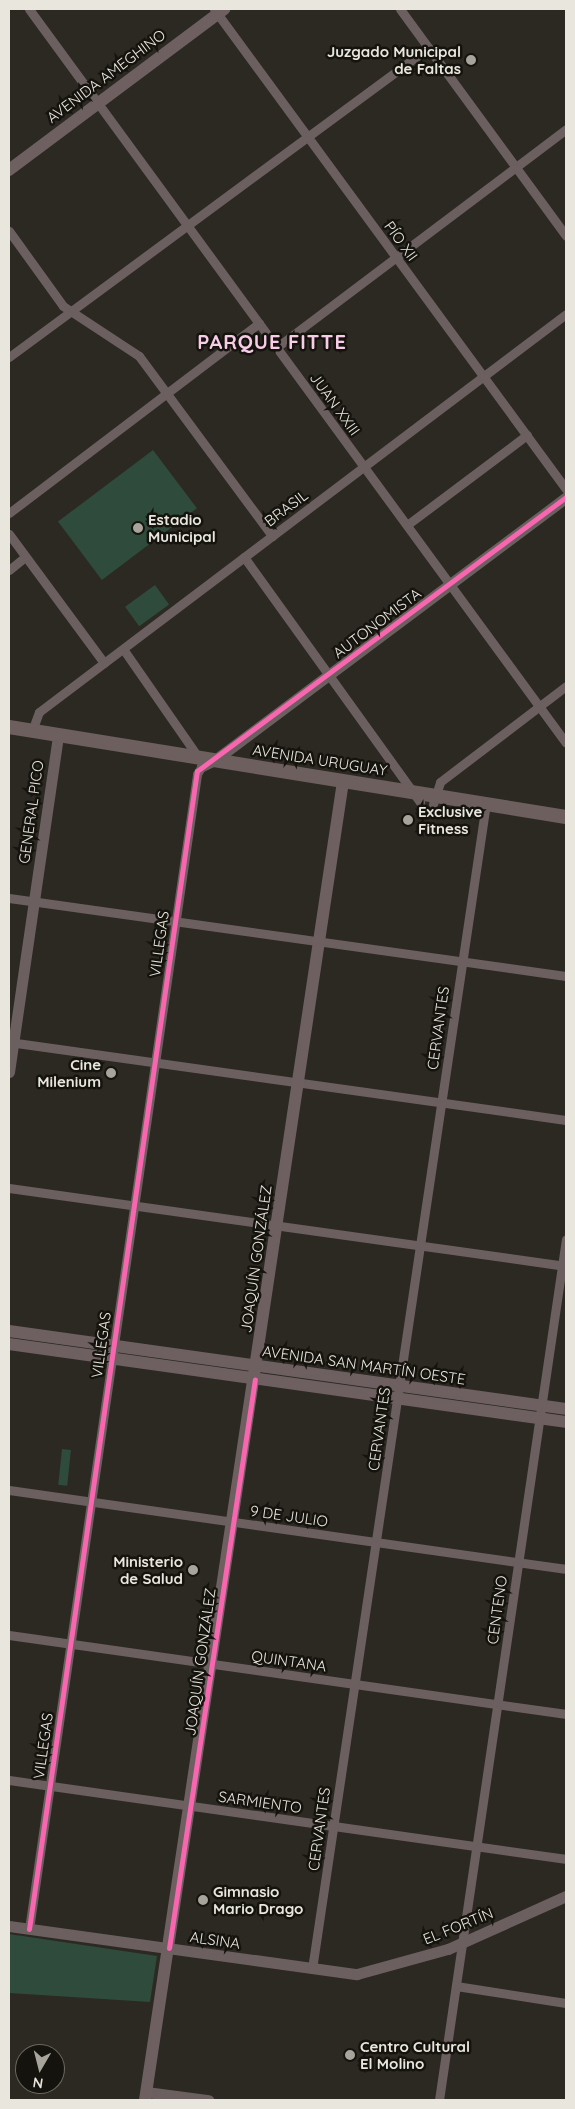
<!DOCTYPE html>
<html>
<head>
<meta charset="utf-8">
<style>
	body { margin:0 }
	#map { position:relative; width:575px; height:2109px; overflow:hidden; background:#2b2921; font-family:Quicksand,sans-serif }
	div>[style] { position:absolute }
	.green>* { inset:0; background:#2f4b3c; transform-origin:0 0 }
	.minor>* { height:9px; margin:-4.5px; padding:0 4.5px; transform-origin:4.5px; border-radius:4.5px; background:#6c5f60 }
	.tertiary>* { height:11px; margin:-5.5px; padding:0 5.5px; transform-origin:5.5px; border-radius:5.5px; background:#6c5f60 }
	.secondary>* { height:12px; margin:-6px; padding:0 6px; transform-origin:6px; border-radius:6px; background:#6e6061 }
	.primary>* { height:14px; margin:-7px; padding:0 7px; transform-origin:7px; border-radius:7px; background:#6c5f5e }
	.cycleway>* { height:5px; margin:-2.5px; padding:0 2.5px; transform-origin:2.5px; border-radius:2.5px; background:#f766af }
	.dots>* { width:14px; height:14px; translate:-50% -50%; box-sizing:border-box; border:2px solid #15130d; border-radius:50% }
	span { translate:-50% -50%; white-space:nowrap; text-align:center; line-height:1.15; -webkit-text-stroke:5px #15130d; paint-order:stroke }
	.poi-label { font-size:15px; color:#e8e6dd; font-weight:700 }
	.right { translate:-100% -50%; text-align:right }
	.left { translate:0 -50%; text-align:left }
	.street-label { font-size:15px; color:#e8e6dd }
	.district-label { font-size:20px; color:#f7cce7; font-weight:700; letter-spacing:1px }
	.frame { position:absolute; inset:0; border:10px solid #e8e6dd; pointer-events:none }
	.north { position:absolute; left:15px; top:2044px; width:50px; height:50px; box-sizing:border-box; background:#15130d; border:1px solid #696760; border-radius:50%; rotate:188deg; font-size:14px; font-weight:700; line-height:20px; text-align:center; color:#e8e6dd }
	.north::after { content:''; display:block; margin:auto; width:18px; height:22px; background:#a6a49b; clip-path:polygon(50% 0,100% 100%,50% 72%,0 100%) }
</style>
</head>
<body>
<div id="map">
	<div class="green">
		<div style="left:153px;top:450px;width:73px;height:119px;rotate:53deg"></div>
		<div style="left:155px;top:585px;width:24px;height:37px;rotate:54deg"></div>
		<div style="left:62px;top:1449px;width:9px;height:36px;rotate:6deg"></div>
		<div style="clip-path:polygon(9px 1934px,157px 1956px,150px 2002px,9px 1993px)"></div>
	</div>
	<div class="minor">
		<div style="left:29px;top:9px;width:909px;rotate:53.81deg"></div>
		<div style="left:214px;top:9px;width:595px;rotate:53.75deg"></div>
		<div style="left:400px;top:9px;width:281px;rotate:53.8deg"></div>
		<div style="left:9px;top:231px;width:92px;rotate:54.2deg"></div>
		<div style="left:63px;top:306px;width:91px;rotate:33.3deg"></div>
		<div style="left:139px;top:356px;width:224px;rotate:53.5deg"></div>
		<div style="left:277px;top:347px;width:362px;rotate:-37deg"></div>
		<div style="left:9px;top:357px;width:521px;rotate:-36.41deg"></div>
		<div style="left:9px;top:513px;width:314px;rotate:-37.2deg"></div>
		<div style="left:407px;top:525px;width:150px;rotate:-36.9deg"></div>
		<div style="left:9px;top:534px;width:160px;rotate:53.6deg"></div>
		<div style="left:244px;top:557px;width:302px;rotate:54.3deg"></div>
		<div style="left:9px;top:570px;width:21px;rotate:-39deg"></div>
		<div style="left:32px;top:731px;width:20px;rotate:-70deg"></div>
		<div style="left:39px;top:712px;width:660px;rotate:-37.06deg"></div>
		<div style="left:433px;top:804px;width:23px;rotate:-72deg"></div>
		<div style="left:440px;top:782px;width:158px;rotate:-37.3deg"></div>
		<div style="left:9px;top:898px;width:562px;rotate:7.97deg"></div>
		<div style="left:9px;top:1042px;width:562px;rotate:7.97deg"></div>
		<div style="left:9px;top:1188px;width:562px;rotate:7.97deg"></div>
		<div style="left:9px;top:1490px;width:563px;rotate:8.07deg"></div>
		<div style="left:9px;top:1635px;width:563px;rotate:8.07deg"></div>
		<div style="left:9px;top:1780px;width:563px;rotate:8.07deg"></div>
		<div style="left:29px;top:1929px;width:1167px;rotate:-81.72deg"></div>
		<div style="left:197px;top:774px;width:12px;rotate:-59deg"></div>
		<div style="left:203px;top:764px;width:140px;rotate:-124.8deg"></div>
		<div style="left:312px;top:1969px;width:1178px;rotate:-81.51deg"></div>
		<div style="left:456px;top:1986px;width:111px;rotate:8.8deg"></div>
		<div style="left:439px;top:2100px;width:870px;rotate:-81.61deg"></div>
	</div>
	<div class="tertiary">
		<div style="left:202px;top:766px;width:14px;rotate:-25deg"></div>
		<div style="left:215px;top:760px;width:439px;rotate:-36.8deg"></div>
		<div style="left:9px;top:1072px;width:341px;rotate:-81.7deg"></div>
		<div style="left:9px;top:1926px;width:351px;rotate:7.9deg"></div>
		<div style="left:357px;top:1974px;width:94px;rotate:-15.4deg"></div>
		<div style="left:448px;top:1949px;width:129px;rotate:-24.2deg"></div>
		<div style="left:146px;top:2092px;width:63px;rotate:7.4deg"></div>
	</div>
	<div class="secondary">
		<div style="left:9px;top:170px;width:269px;rotate:-36.8deg"></div>
		<div style="left:9px;top:1331px;width:562px;rotate:7.97deg"></div>
		<div style="left:9px;top:1344px;width:562px;rotate:7.97deg"></div>
		<div style="left:145px;top:2100px;width:1334px;rotate:-81.46deg"></div>
	</div>
	<div class="primary">
		<div style="left:9px;top:727px;width:564px;rotate:9.18deg"></div>
	</div>
	<div class="cycleway">
		<div style="left:29px;top:1929px;width:1170px;rotate:-81.75deg"></div>
		<div style="left:197px;top:771px;width:460px;rotate:-36.6deg"></div>
		<div style="left:169px;top:1948px;width:575px;rotate:-81.41deg"></div>
	</div>
	<div class="dots">
		<div style="left:471px;top:60px;background:#a6a49b"></div>
		<div style="left:138px;top:528px;background:#a6a49b"></div>
		<div style="left:408px;top:820px;background:#a6a49b"></div>
		<div style="left:111px;top:1073px;background:#a6a49b"></div>
		<div style="left:193px;top:1570px;background:#a6a49b"></div>
		<div style="left:203px;top:1900px;background:#a6a49b"></div>
		<div style="left:350px;top:2055px;background:#a6a49b"></div>
	</div>
	<div class="poi-label">
		<span class="right" style="left:461px;top:60px">Juzgado Municipal<br>de Faltas</span>
		<span class="left" style="left:148px;top:528px">Estadio<br>Municipal</span>
		<span class="left" style="left:418px;top:820px">Exclusive<br>Fitness</span>
		<span class="right" style="left:101px;top:1073px">Cine<br>Milenium</span>
		<span class="right" style="left:183px;top:1570px">Ministerio<br>de Salud</span>
		<span class="left" style="left:213px;top:1900px">Gimnasio<br>Mario Drago</span>
		<span class="left" style="left:360px;top:2055px">Centro Cultural<br>El Molino</span>
	</div>
	<div class="street-label">
		<span style="left:106px;top:76px;rotate:-37deg">AVENIDA AMEGHINO</span>
		<span style="left:401px;top:241px;rotate:54deg">PÍO XII</span>
		<span style="left:335px;top:404px;rotate:54deg">JUAN XXIII</span>
		<span style="left:286px;top:508px;rotate:-37deg">BRASIL</span>
		<span style="left:377px;top:623px;rotate:-37deg">AUTONOMISTA</span>
		<span style="left:320px;top:760px;rotate:9deg">AVENIDA URUGUAY</span>
		<span style="left:31px;top:812px;rotate:-82deg">GENERAL PICO</span>
		<span style="left:159px;top:944px;rotate:-82deg">VILLEGAS</span>
		<span style="left:438px;top:1028px;rotate:-82deg">CERVANTES</span>
		<span style="left:256px;top:1259px;rotate:-82deg">JOAQUÍN GONZÁLEZ</span>
		<span style="left:101px;top:1345px;rotate:-82deg">VILLEGAS</span>
		<span style="left:364px;top:1365px;rotate:8deg">AVENIDA SAN MARTÍN OESTE</span>
		<span style="left:379px;top:1429px;rotate:-82deg">CERVANTES</span>
		<span style="left:289px;top:1516px;rotate:8deg">9 DE JULIO</span>
		<span style="left:497px;top:1610px;rotate:-82deg">CENTENO</span>
		<span style="left:289px;top:1661px;rotate:8deg">QUINTANA</span>
		<span style="left:200px;top:1662px;rotate:-82deg">JOAQUÍN GONZÁLEZ</span>
		<span style="left:43px;top:1746px;rotate:-82deg">VILLEGAS</span>
		<span style="left:260px;top:1802px;rotate:8deg">SARMIENTO</span>
		<span style="left:319px;top:1829px;rotate:-82deg">CERVANTES</span>
		<span style="left:458px;top:1926px;rotate:-22deg">EL FORTÍN</span>
		<span style="left:215px;top:1940px;rotate:8deg">ALSINA</span>
	</div>
	<div class="district-label">
		<span style="left:272px;top:341px">PARQUE FITTE</span>
	</div>
	<div class="frame"></div>
	<div class="north">N</div>
</div>
</body>
</html>
